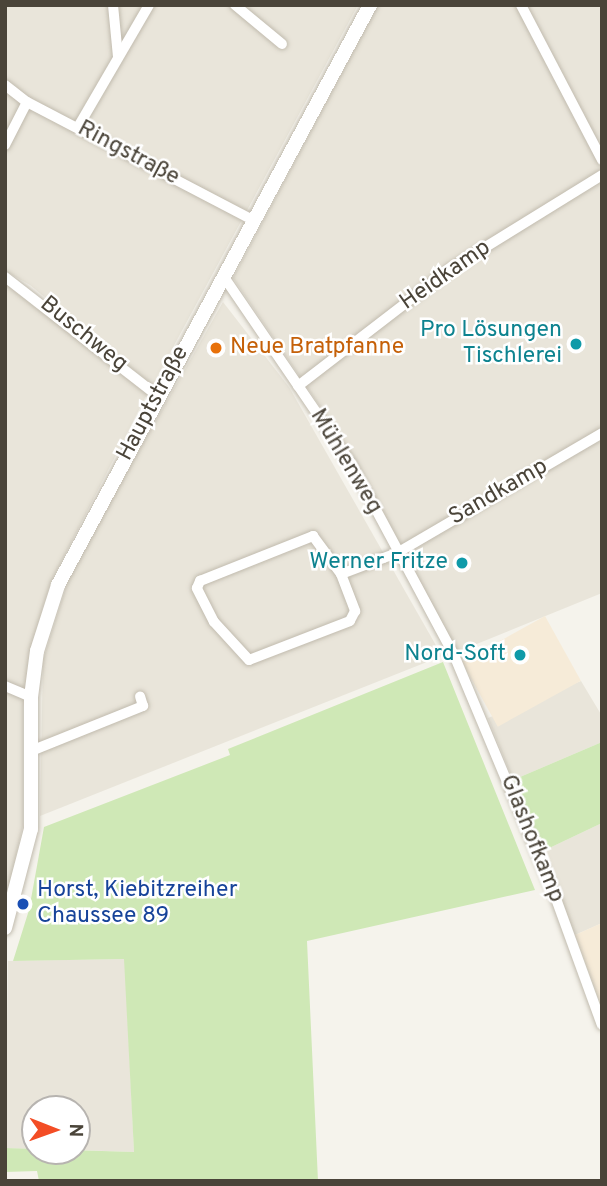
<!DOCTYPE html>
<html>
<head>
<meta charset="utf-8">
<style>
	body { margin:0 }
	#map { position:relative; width:607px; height:1186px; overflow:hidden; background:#f5f3ec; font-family:Overpass,sans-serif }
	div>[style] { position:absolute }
	.residential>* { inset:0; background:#e9e5da }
	.commercial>* { inset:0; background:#f6ebd8; transform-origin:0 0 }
	.green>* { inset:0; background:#cfe8b6 }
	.roads { filter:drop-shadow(0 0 2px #c1bbae) drop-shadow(0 0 2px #c1bbae) }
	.minor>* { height:10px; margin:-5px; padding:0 5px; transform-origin:5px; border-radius:5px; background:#fff }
	.tertiary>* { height:14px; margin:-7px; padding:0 7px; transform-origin:7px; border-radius:7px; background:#fff }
	.dots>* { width:19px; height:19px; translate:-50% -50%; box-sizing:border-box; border:4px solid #fff; border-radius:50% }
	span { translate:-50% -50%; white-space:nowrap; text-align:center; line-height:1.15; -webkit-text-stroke:5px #fff; paint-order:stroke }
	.street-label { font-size:23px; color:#4a4439 }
	.culture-label { font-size:23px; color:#0d838f }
	.right { translate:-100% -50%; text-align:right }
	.food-label { font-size:23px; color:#c56008 }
	.left { translate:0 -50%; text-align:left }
	.transit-label { font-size:23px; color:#164399 }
	.frame { position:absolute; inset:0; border:7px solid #4a4439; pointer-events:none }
	.north { position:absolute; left:21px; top:1095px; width:70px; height:70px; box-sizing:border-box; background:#fff; border:2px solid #b7b4b0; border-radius:50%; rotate:91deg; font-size:19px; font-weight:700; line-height:28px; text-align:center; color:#4a4439 }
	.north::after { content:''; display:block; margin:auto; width:24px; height:32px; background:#f34d25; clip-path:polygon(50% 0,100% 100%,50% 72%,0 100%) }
</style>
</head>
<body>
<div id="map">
	<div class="residential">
		<div style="clip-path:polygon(5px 5px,358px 5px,152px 386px,30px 285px,5px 271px)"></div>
		<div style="clip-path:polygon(378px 5px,602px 5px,602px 593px,457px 652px,356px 460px,233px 278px)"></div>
		<div style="clip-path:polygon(5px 282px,26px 293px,147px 394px,51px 582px,30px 650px,23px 708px,23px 825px,5px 905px)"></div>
		<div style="clip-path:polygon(223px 302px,289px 387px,442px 656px,40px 816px,43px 660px,71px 571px)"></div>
		<div style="clip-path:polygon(581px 681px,602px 716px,602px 742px,513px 780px,488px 718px)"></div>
		<div style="clip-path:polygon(602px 823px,602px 923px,575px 935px,543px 851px)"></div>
		<div style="clip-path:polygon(125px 959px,134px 1152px,77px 1150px,77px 1109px,35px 1109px,35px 1149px,5px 1148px,8px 961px)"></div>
	</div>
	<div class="commercial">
		<div style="left:545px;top:616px;width:74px;height:95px;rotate:61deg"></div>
		<div style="clip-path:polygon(602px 923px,602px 1008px,575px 935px)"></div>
	</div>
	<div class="green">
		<div style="clip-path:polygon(443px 662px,535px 890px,307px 941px,318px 1181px,39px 1181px,37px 1171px,5px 1172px,5px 1148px,134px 1152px,124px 959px,13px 961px,29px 910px,44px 827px,230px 755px,228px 749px)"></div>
		<div style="clip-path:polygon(602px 742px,602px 823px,543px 851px,513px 780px)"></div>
	</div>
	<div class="roads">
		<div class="minor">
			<div style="left:113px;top:5px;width:52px;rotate:84.5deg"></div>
			<div style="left:235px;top:5px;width:61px;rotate:39.7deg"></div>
			<div style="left:521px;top:5px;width:175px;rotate:62.4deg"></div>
			<div style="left:5px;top:85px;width:28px;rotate:38deg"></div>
			<div style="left:27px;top:102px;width:255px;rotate:27.6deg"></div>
			<div style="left:78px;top:127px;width:141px;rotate:-59.8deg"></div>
			<div style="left:5px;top:145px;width:48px;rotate:-62.9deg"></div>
			<div style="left:5px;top:277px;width:194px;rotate:37.9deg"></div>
			<div style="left:224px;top:277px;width:225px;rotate:55.7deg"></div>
			<div style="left:351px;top:463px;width:218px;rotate:61.8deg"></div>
			<div style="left:454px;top:655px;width:261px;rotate:67.3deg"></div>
			<div style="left:555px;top:896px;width:137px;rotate:70deg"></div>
			<div style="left:298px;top:386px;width:192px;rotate:-37.6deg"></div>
			<div style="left:450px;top:269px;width:179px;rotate:-31.7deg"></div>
			<div style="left:313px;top:536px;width:47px;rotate:53.6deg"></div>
			<div style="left:341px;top:574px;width:40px;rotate:69deg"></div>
			<div style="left:355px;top:611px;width:11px;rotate:117deg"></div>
			<div style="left:350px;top:621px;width:108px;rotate:158.9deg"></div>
			<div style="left:249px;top:660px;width:52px;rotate:-132.6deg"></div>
			<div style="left:214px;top:622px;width:38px;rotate:-117deg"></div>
			<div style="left:197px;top:588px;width:8px;rotate:-67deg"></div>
			<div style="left:200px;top:581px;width:122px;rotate:-21.7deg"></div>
			<div style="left:341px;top:574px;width:60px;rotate:-20.6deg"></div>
			<div style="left:397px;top:553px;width:238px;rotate:-30.3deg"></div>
			<div style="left:5px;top:686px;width:28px;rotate:23deg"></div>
			<div style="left:31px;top:751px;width:121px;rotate:-21.9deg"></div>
			<div style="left:143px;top:706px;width:10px;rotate:-107deg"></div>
		</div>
		<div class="tertiary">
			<div style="left:5px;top:928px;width:102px;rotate:-75.3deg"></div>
			<div style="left:31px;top:829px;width:132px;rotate:-90deg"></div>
			<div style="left:31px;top:697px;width:46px;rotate:-82.6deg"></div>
			<div style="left:37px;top:651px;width:69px;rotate:-72.3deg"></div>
			<div style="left:58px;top:585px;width:659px;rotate:-61.72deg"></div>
		</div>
	</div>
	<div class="dots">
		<div style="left:576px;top:344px;background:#0f9aa8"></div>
		<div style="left:216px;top:348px;background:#e8710a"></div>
		<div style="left:462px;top:563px;background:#0f9aa8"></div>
		<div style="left:520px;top:655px;background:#0f9aa8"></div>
		<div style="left:23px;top:904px;background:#1a4fb4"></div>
	</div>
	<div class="street-label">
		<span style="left:128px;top:154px;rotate:28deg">Ringstraße</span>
		<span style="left:446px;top:276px;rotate:-35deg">Heidkamp</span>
		<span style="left:83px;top:335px;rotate:39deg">Buschweg</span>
		<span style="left:154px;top:404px;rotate:-62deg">Hauptstraße</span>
		<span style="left:345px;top:462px;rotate:59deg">Mühlenweg</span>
		<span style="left:499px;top:493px;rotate:-30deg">Sandkamp</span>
		<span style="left:531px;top:839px;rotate:68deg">Glashofkamp</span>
	</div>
	<div class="culture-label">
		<span class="right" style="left:562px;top:344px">Pro Lösungen<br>Tischlerei</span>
		<span class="right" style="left:448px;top:563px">Werner Fritze</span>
		<span class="right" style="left:506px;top:655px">Nord-Soft</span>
	</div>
	<div class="food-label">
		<span class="left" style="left:230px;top:348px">Neue Bratpfanne</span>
	</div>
	<div class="transit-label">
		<span class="left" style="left:37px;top:904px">Horst, Kiebitzreiher<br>Chaussee 89</span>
	</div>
	<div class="frame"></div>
	<div class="north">N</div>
</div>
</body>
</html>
